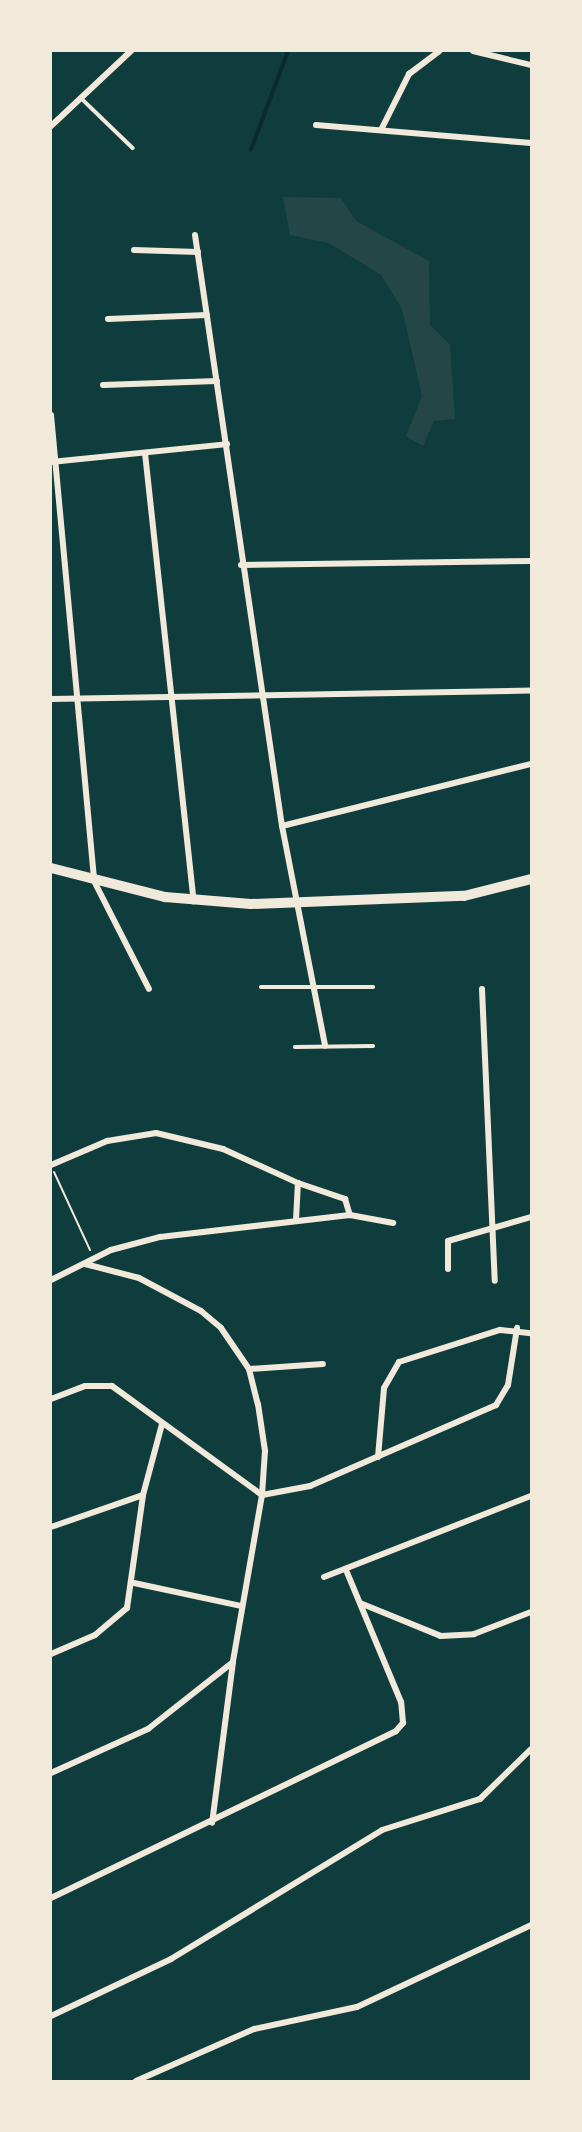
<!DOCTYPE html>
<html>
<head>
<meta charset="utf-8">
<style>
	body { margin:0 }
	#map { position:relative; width:582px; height:2132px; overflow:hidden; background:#0f3d3e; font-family:Signika,sans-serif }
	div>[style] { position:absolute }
	.green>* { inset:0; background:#244646 }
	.stream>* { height:3.5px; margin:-1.75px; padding:0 1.75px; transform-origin:1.75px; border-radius:1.75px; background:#0a2a2b }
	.path>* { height:2px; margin:-1px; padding:0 1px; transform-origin:1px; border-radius:1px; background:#f1e9da }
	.service>* { height:3.5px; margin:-1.75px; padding:0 1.75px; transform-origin:1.75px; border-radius:1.75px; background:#f1e9da }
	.minor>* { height:6px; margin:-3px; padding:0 3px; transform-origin:3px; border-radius:3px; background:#f1e9da }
	.secondary>* { height:10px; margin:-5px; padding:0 5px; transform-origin:5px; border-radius:5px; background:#f1e9da }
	span { translate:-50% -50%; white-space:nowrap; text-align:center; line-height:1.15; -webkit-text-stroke:5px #f1e9da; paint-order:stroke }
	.frame { position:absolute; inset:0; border:52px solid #f1e9da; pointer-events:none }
</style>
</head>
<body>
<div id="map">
	<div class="green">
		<div style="clip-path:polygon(283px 197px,341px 198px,356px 221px,429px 261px,430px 325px,450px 345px,455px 419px,434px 421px,423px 446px,406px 436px,422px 396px,402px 309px,381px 275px,329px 243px,290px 235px)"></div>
	</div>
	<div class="stream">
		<div style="left:251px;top:150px;width:106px;rotate:-69.5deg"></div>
	</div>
	<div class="path">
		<div style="left:54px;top:1172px;width:86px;rotate:65.2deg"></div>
	</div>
	<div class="service">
		<div style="left:81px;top:98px;width:72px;rotate:43.9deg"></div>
		<div style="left:261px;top:987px;width:112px"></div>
		<div style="left:295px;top:1047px;width:78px;rotate:-0.7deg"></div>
	</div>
	<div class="minor">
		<div style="left:473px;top:51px;width:60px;rotate:13.6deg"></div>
		<div style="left:316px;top:125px;width:216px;rotate:4.8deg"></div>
		<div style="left:51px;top:126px;width:110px;rotate:-43.2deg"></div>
		<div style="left:381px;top:130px;width:63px;rotate:-63.4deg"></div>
		<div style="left:409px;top:74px;width:38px;rotate:-37deg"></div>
		<div style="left:195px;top:235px;width:597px;rotate:81.63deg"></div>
		<div style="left:282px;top:826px;width:224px;rotate:78.9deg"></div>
		<div style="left:134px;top:250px;width:64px;rotate:1.8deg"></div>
		<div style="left:108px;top:319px;width:99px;rotate:-2.3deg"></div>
		<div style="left:103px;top:385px;width:114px;rotate:-2deg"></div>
		<div style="left:51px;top:415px;width:468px;rotate:84.7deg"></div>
		<div style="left:94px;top:881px;width:121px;rotate:63deg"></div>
		<div style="left:145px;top:453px;width:451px;rotate:83.8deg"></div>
		<div style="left:51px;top:462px;width:177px;rotate:-5.8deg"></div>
		<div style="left:241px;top:565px;width:290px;rotate:-0.8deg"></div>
		<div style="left:51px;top:699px;width:480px;rotate:-1deg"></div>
		<div style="left:282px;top:826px;width:257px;rotate:-14deg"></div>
		<div style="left:482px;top:989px;width:292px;rotate:87.5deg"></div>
		<div style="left:51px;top:1165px;width:61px;rotate:-23.2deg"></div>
		<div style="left:107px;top:1141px;width:50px;rotate:-9.3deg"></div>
		<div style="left:156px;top:1133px;width:69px;rotate:13.4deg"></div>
		<div style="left:223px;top:1149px;width:82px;rotate:24.4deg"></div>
		<div style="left:298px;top:1183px;width:50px;rotate:18.8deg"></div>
		<div style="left:345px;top:1199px;width:17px;rotate:73deg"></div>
		<div style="left:350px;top:1215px;width:44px;rotate:10.5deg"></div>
		<div style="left:296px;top:1220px;width:37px;rotate:-87deg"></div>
		<div style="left:85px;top:1264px;width:56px;rotate:14.5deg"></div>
		<div style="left:139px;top:1278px;width:70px;rotate:28deg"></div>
		<div style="left:201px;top:1311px;width:26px;rotate:40deg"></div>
		<div style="left:221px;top:1328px;width:50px;rotate:55.7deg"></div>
		<div style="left:249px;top:1369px;width:36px;rotate:76deg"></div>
		<div style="left:258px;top:1404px;width:48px;rotate:81.5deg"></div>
		<div style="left:265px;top:1451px;width:44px;rotate:93.9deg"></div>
		<div style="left:262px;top:1495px;width:169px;rotate:99.9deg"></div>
		<div style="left:233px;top:1662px;width:162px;rotate:97.4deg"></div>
		<div style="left:448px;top:1269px;width:28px;rotate:-90deg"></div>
		<div style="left:448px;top:1241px;width:86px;rotate:-16.1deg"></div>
		<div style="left:51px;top:1280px;width:67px;rotate:-26.6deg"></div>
		<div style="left:111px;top:1250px;width:51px;rotate:-14.9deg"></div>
		<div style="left:160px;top:1237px;width:191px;rotate:-6.6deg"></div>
		<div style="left:249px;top:1369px;width:74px;rotate:-3.9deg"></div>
		<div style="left:51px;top:1399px;width:36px;rotate:-21deg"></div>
		<div style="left:85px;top:1386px;width:27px"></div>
		<div style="left:112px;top:1386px;width:185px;rotate:36deg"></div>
		<div style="left:378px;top:1457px;width:69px;rotate:-85deg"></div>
		<div style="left:384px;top:1388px;width:30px;rotate:-60deg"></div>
		<div style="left:399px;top:1362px;width:106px;rotate:-17.6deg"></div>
		<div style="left:500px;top:1330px;width:31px;rotate:6deg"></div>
		<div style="left:262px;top:1495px;width:49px;rotate:-10.6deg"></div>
		<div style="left:310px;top:1486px;width:203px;rotate:-23.5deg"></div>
		<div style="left:496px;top:1405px;width:23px;rotate:-59deg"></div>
		<div style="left:508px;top:1385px;width:58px;rotate:-81deg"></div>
		<div style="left:51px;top:1527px;width:97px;rotate:-19.2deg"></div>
		<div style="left:324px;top:1577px;width:222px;rotate:-21.4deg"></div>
		<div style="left:134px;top:1583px;width:109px;rotate:12.1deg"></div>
		<div style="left:360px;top:1603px;width:87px;rotate:22.2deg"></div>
		<div style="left:441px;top:1636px;width:33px;rotate:-3deg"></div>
		<div style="left:474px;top:1634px;width:61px;rotate:-21.1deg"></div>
		<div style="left:51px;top:1654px;width:48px;rotate:-23.4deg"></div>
		<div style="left:95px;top:1635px;width:42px;rotate:-40.2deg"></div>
		<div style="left:127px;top:1608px;width:114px;rotate:-81.9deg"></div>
		<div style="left:143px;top:1495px;width:73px;rotate:-75deg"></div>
		<div style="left:51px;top:1773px;width:107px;rotate:-24.4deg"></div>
		<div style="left:148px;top:1729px;width:108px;rotate:-38.2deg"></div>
		<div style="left:51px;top:1898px;width:383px;rotate:-25.8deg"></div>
		<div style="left:396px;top:1731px;width:11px;rotate:-49deg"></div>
		<div style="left:403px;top:1723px;width:21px;rotate:-95deg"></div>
		<div style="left:401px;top:1702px;width:141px;rotate:-112.6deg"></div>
		<div style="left:51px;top:2016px;width:133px;rotate:-25.4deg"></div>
		<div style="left:171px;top:1959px;width:247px;rotate:-31.4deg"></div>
		<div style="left:382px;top:1830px;width:103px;rotate:-17.6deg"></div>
		<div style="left:480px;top:1799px;width:71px;rotate:-44.4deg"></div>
		<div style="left:136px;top:2081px;width:129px;rotate:-23.8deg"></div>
		<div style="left:254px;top:2029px;width:105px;rotate:-12.1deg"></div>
		<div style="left:357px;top:2007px;width:192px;rotate:-25.2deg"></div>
	</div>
	<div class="secondary">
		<div style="left:51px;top:868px;width:118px;rotate:14.3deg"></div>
		<div style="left:165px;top:897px;width:86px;rotate:4.7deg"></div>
		<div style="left:251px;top:904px;width:213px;rotate:-2.2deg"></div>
		<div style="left:464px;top:896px;width:69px;rotate:-14.2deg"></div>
	</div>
	<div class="frame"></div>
</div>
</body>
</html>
